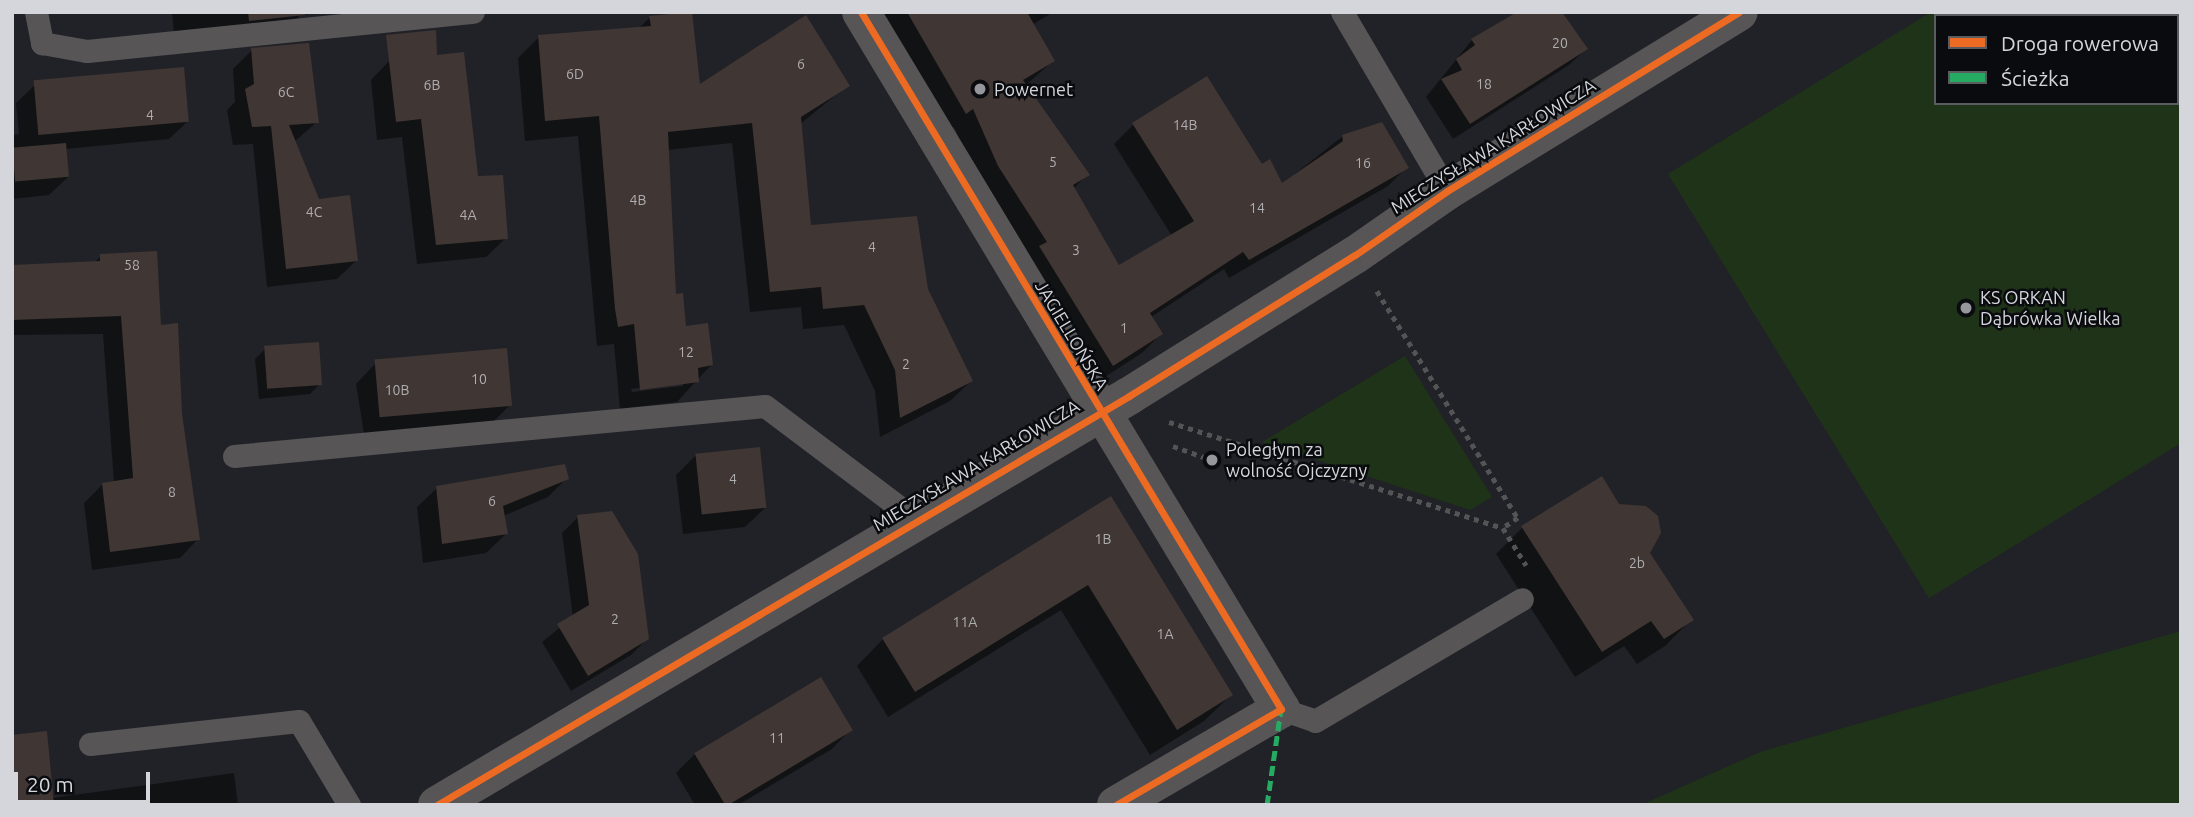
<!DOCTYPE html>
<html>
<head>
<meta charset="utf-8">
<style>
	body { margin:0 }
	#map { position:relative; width:2193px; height:817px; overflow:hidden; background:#212227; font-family:Ubuntu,sans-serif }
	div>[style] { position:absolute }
	.green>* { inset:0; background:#1f3318 }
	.shadow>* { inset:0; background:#0007 }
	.building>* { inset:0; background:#403633; transform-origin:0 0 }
	.path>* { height:4.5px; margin-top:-2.25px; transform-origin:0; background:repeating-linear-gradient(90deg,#545355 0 5px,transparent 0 10px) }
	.service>* { height:23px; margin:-11.5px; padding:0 11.5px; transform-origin:11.5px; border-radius:11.5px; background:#575556 }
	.minor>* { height:38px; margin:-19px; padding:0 19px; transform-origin:19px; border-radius:19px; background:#575556 }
	.quiet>* { height:5px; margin-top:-2.5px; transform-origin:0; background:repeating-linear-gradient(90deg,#26ab63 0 10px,transparent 0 15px) }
	.cycleway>* { height:7px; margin:-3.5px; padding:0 3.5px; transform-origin:3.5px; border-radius:3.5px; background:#ed6a23 }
	.dots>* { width:19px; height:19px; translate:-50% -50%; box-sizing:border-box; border:4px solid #0a0b0e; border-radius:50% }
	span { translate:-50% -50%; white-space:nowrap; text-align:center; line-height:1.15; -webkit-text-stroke:5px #0a0b0e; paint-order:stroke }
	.number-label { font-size:14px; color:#afaeb1 }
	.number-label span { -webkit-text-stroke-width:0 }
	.poi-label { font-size:18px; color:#d4d6db }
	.left { translate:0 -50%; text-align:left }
	.street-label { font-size:18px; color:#d4d6db }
	.frame { position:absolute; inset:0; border:14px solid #d4d6db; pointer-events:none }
	.legend { position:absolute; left:1934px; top:14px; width:245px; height:91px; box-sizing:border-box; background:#0a0b0e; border:2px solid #5b5c60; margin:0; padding:9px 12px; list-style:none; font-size:21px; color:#d4d6db }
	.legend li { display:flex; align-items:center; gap:14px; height:35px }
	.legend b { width:35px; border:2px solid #5b5c60 }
	.scale { position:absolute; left:14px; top:772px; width:136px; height:32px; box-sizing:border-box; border:4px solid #d4d6db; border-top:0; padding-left:9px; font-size:21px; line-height:24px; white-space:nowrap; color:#d4d6db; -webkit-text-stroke:5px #0a0b0e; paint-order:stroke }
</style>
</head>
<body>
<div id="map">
	<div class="green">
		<div style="clip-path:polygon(evenodd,1931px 12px,2181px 12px,2181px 443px,1929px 598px,1668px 174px,1931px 12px,1936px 16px,2177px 16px,2177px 103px,1936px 103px,1936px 16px)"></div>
		<div style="clip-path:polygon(1405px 356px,1492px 497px,1470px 510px,1262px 442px)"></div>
		<div style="clip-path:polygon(2181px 631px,2181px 805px,1641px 805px,1760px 752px)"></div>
	</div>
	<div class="shadow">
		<div style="clip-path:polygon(172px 12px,303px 12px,282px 36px,175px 44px)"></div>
		<div style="clip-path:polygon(875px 12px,1053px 12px,1032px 25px,1053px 61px,1025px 86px,1087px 175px,1073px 189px,1119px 268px,1172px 236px,1114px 144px,1133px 125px,1207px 79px,1261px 167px,1281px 185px,1343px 136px,1407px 167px,1388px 186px,1229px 278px,1224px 269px,1151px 317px,1161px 334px,1142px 353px,1094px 384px,979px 185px,954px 127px,946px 132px)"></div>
		<div style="clip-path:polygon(evenodd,650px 17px,699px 87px,847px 86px,800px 124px,810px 227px,927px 289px,971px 381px,950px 401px,880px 437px,875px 391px,844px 325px,803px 329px,801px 307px,750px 312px,732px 143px,667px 150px,675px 296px,684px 328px,711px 365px,677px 402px,620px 409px,614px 344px,597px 346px,578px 136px,525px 141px,518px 58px,539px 37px,638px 29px,650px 17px,686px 382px,682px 386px,632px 392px,631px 389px,686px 382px)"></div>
		<div style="clip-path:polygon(1472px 40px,1586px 49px,1569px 65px,1453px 139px,1426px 97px)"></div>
		<div style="clip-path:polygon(252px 50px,317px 122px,294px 142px,318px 201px,357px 260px,337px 279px,267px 287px,253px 144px,233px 145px,227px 110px,235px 102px,233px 69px)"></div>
		<div style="clip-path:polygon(390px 60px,477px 178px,506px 238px,486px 257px,417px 264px,402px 137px,377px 140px,371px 80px)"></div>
		<div style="clip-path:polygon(35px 85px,188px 121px,169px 139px,65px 149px,68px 177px,49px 195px,12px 199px,12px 135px,19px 134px,16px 103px)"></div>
		<div style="clip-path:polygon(101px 256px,159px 326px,180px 414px,198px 539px,180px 558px,92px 570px,84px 503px,103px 484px,114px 483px,103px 334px,12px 335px,12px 266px,94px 263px)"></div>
		<div style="clip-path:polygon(265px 349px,320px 384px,310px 394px,259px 399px,255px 359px)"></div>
		<div style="clip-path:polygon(375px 364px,510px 405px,490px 425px,365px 440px,356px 384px)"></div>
		<div style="clip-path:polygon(696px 455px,765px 508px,745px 527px,683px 534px,676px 475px)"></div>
		<div style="clip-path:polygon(567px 478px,548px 497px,503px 516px,506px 534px,486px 553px,423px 563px,417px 507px,437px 488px)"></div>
		<div style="clip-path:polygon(1111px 499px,1231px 695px,1204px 721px,1150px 755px,1061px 610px,888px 717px,857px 666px,883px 639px)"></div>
		<div style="clip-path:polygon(578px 517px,647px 639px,631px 655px,571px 691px,542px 642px,573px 617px,562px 533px)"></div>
		<div style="clip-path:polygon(1522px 528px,1648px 553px,1692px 619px,1665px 646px,1637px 664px,1624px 646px,1575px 677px,1496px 554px)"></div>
		<div style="clip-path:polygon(851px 729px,832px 749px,738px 805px,695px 805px,676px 773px,695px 754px)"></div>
		<div style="clip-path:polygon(234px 773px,238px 805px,12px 805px,52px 798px)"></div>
	</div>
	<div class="building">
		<div style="clip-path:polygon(248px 12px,305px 12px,305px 15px,249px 21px)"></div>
		<div style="clip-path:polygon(692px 12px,700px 84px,806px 15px,850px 86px,801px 117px,811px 225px,917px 216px,928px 289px,973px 381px,900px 418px,895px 370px,864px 305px,823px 309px,821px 287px,770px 292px,752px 123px,668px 132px,676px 294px,683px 293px,686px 326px,708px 323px,713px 365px,698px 368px,699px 382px,640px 390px,634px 324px,618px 327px,615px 309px,599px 116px,545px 121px,538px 35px,651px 26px,649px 16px)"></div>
		<div style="clip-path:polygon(907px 12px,1027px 12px,1055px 61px,1023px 80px,1090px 175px,1073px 185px,1119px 265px,1194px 221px,1132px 123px,1207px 76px,1262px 164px,1270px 159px,1282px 183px,1343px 141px,1342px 135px,1382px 122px,1409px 168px,1249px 260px,1243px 252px,1150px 313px,1163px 334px,1113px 366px,1039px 246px,1047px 242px,998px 166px,973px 109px,966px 114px)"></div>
		<div style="clip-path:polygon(1517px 12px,1562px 12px,1588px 49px,1470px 124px,1441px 79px,1462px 70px,1456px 59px,1475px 45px,1471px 39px)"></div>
		<div style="clip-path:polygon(436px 30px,437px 55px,464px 52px,478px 176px,503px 175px,508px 239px,436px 245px,421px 119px,396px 122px,386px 35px)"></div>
		<div style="clip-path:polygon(309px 43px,319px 123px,289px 125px,319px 199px,350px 195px,358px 261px,286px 269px,271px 126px,252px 127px,245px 89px,254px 84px,251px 48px)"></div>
		<div style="left:184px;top:67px;width:55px;height:151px;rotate:85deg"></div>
		<div style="left:66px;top:143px;width:34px;height:54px;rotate:85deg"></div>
		<div style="clip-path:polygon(157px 251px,161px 325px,178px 323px,182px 414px,200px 540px,110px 552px,102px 483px,133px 478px,121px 316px,12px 320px,12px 265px,100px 261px,100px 254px)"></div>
		<div style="left:319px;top:342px;width:43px;height:55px;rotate:86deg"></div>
		<div style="left:507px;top:348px;width:58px;height:133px;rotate:85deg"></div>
		<div style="left:760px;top:447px;width:61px;height:65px;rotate:84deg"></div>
		<div style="clip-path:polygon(565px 464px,569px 479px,503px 506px,508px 534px,442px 544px,436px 486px)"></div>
		<div style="clip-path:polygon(1602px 476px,1619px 504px,1646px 506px,1658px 516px,1661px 533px,1650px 553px,1694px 620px,1664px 639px,1651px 621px,1602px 652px,1521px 526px)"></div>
		<div style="clip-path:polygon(1111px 496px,1233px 695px,1177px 730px,1088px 585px,915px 692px,882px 638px)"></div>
		<div style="clip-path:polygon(612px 511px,638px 554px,649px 639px,588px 676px,557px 624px,589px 605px,577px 515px)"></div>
		<div style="left:821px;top:677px;width:62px;height:148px;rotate:59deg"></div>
		<div style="clip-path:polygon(47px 731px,54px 805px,12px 805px,12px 735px)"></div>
	</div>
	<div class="path">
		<div style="left:1377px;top:291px;width:267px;rotate:58.2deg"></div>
		<div style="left:1518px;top:518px;width:18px;rotate:146deg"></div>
		<div style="left:1169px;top:422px;width:350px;rotate:17.6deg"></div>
		<div style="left:1503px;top:528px;width:44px;rotate:58.1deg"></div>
		<div style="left:1173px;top:446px;width:41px;rotate:19.7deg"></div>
	</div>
	<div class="service">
		<div style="left:36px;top:12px;width:32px;rotate:79deg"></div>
		<div style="left:42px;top:43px;width:46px;rotate:10.1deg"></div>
		<div style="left:87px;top:51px;width:388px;rotate:-5.8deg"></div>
		<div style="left:1342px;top:12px;width:208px;rotate:59.6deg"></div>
		<div style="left:234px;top:456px;width:533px;rotate:-5.38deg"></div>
		<div style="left:765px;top:406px;width:188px;rotate:37deg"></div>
		<div style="left:1281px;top:709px;width:36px;rotate:19deg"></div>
		<div style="left:1315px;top:721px;width:240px;rotate:-30.5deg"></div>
		<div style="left:90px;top:744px;width:210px;rotate:-6.3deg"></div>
		<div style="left:299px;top:721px;width:98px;rotate:59.2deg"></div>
	</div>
	<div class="minor">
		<div style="left:861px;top:12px;width:814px;rotate:58.93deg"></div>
		<div style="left:1281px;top:709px;width:191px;rotate:149.8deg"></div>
		<div style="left:437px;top:805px;width:804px;rotate:-30.58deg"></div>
		<div style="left:1129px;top:396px;width:266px;rotate:-32deg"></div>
		<div style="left:1355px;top:255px;width:112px;rotate:-34.8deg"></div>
		<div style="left:1447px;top:191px;width:342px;rotate:-31.5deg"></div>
	</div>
	<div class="quiet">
		<div style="left:1267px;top:805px;width:97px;rotate:-81.7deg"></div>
	</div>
	<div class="cycleway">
		<div style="left:861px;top:12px;width:814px;rotate:58.93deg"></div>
		<div style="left:1281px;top:709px;width:191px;rotate:149.8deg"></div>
		<div style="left:437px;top:805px;width:804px;rotate:-30.58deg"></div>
		<div style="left:1129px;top:396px;width:266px;rotate:-32deg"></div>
		<div style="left:1355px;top:255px;width:112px;rotate:-34.8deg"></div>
		<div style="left:1447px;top:191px;width:342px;rotate:-31.5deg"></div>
	</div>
	<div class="dots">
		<div style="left:980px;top:89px;background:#95979c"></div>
		<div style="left:1966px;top:308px;background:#95979c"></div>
		<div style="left:1212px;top:460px;background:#95979c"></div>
	</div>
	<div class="number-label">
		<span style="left:1560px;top:43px">20</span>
		<span style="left:801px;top:64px">6</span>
		<span style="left:575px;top:74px">6D</span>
		<span style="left:1484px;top:84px">18</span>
		<span style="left:432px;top:85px">6B</span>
		<span style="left:286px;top:92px">6C</span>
		<span style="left:150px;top:115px">4</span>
		<span style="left:1185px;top:125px">14B</span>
		<span style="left:1053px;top:162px">5</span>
		<span style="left:1363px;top:163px">16</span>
		<span style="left:638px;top:200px">4B</span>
		<span style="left:1257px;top:208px">14</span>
		<span style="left:314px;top:212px">4C</span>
		<span style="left:468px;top:215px">4A</span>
		<span style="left:872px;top:247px">4</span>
		<span style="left:1076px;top:250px">3</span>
		<span style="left:132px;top:265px">58</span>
		<span style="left:1124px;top:328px">1</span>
		<span style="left:686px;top:352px">12</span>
		<span style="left:906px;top:364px">2</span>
		<span style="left:479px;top:379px">10</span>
		<span style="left:397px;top:390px">10B</span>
		<span style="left:733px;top:479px">4</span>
		<span style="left:172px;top:492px">8</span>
		<span style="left:492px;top:501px">6</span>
		<span style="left:1103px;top:539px">1B</span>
		<span style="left:1637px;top:563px">2b</span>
		<span style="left:615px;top:619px">2</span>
		<span style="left:965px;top:622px">11A</span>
		<span style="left:1165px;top:634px">1A</span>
		<span style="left:777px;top:738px">11</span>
	</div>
	<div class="poi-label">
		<span class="left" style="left:994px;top:89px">Powernet</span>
		<span class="left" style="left:1980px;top:308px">KS ORKAN<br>Dąbrówka Wielka</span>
		<span class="left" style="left:1226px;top:460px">Poległym za<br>wolność Ojczyzny</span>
	</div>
	<div class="street-label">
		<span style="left:1493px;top:146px;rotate:-32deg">MIECZYSŁAWA KARŁOWICZA</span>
		<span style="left:1072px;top:335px;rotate:59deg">JAGIELLOŃSKA</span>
		<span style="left:976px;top:465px;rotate:-31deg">MIECZYSŁAWA KARŁOWICZA</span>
	</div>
	<div class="frame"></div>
	<ul class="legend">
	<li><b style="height:9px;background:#ed6a23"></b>Droga rowerowa</li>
	<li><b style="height:9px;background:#26ab63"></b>Ścieżka</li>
	</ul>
	<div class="scale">20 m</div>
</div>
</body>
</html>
